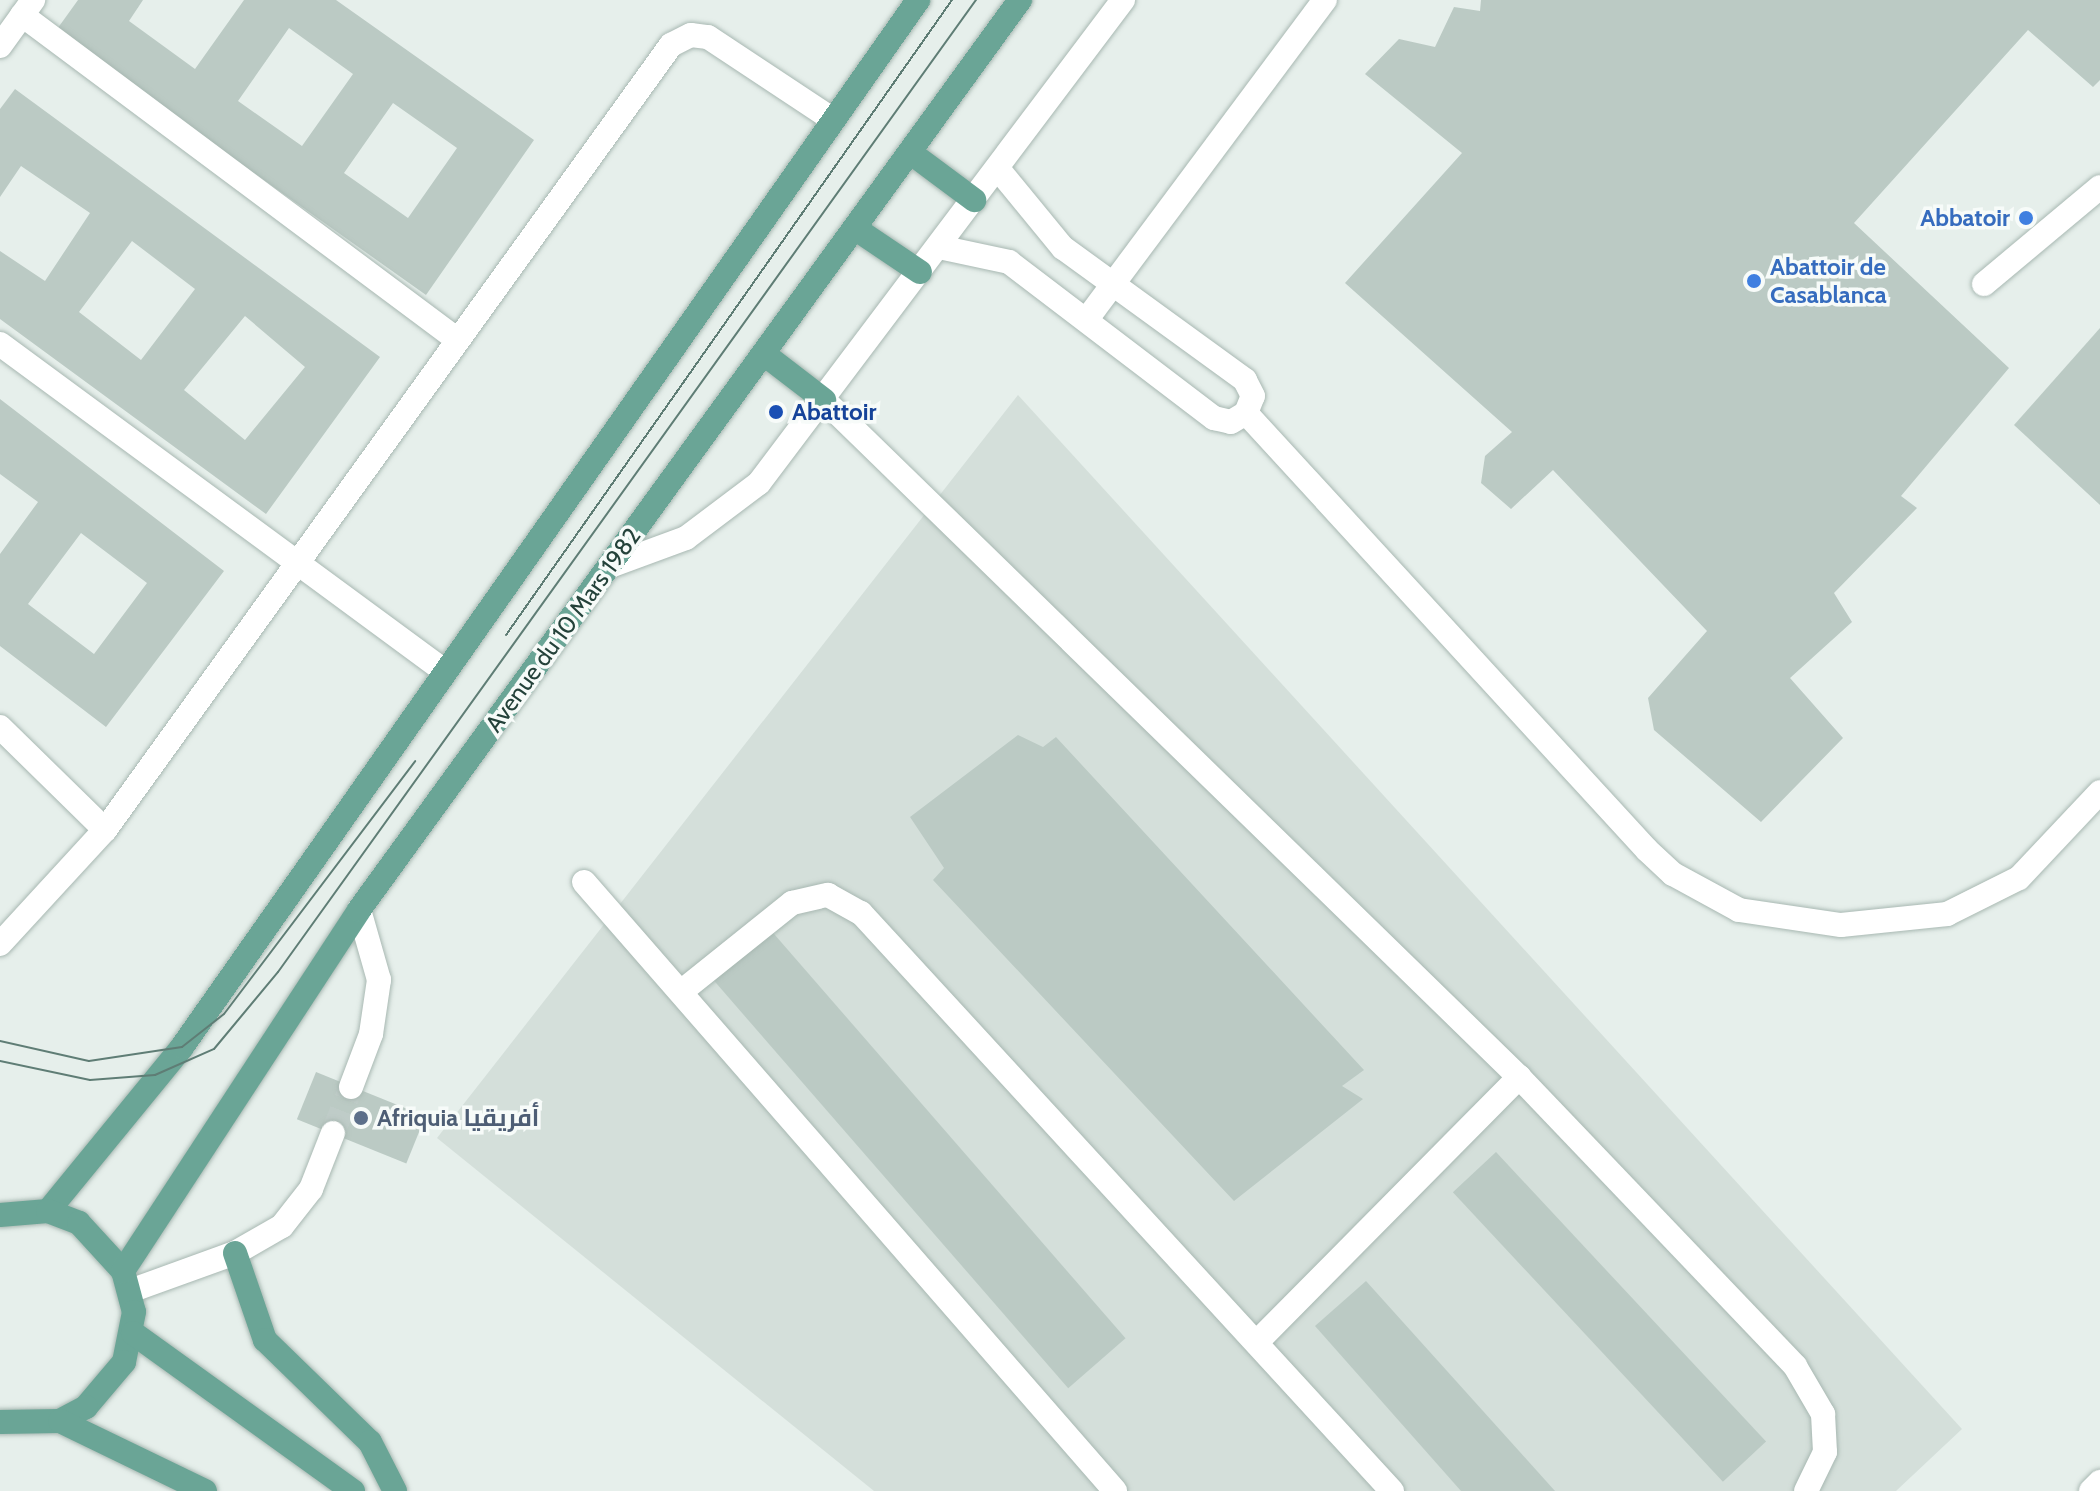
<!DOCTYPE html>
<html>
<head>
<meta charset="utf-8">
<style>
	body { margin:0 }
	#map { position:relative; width:2100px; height:1491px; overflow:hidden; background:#e6efeb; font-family:Cabin,Cairo,sans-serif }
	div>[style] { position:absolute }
	.built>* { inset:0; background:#d4dfda }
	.building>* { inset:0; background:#bbcac4; transform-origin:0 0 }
	.minor-tunnel>* { height:24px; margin-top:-12px; transform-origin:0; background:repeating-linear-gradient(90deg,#bfccc8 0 24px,transparent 0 36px) }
	.roads { filter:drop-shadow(0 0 2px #a8b8b2) drop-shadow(0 0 2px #a8b8b2) }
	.minor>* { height:24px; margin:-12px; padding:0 12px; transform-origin:12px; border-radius:12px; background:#fff }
	.major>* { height:24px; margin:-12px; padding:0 12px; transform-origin:12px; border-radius:12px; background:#6aa596 }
	.tram>* { height:2px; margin:-1px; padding:0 1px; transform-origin:1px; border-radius:1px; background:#5f7d75 }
	.dots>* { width:22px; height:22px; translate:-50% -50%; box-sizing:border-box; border:4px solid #f7fbf9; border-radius:50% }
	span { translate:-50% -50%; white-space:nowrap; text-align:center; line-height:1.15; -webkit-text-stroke:7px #f7fbf9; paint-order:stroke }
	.shop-label { font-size:24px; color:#366cbe; font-weight:700 }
	.right { translate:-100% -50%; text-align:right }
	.left { translate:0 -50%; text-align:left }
	.transit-label { font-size:24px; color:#164399; font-weight:700 }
	.street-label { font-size:24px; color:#24423a }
	.service-label { font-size:24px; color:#4e5e75; font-weight:700 }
</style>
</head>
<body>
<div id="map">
	<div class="built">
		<div style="clip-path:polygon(1018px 395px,1962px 1429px,1896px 1491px,874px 1491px,437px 1138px)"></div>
	</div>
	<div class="building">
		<div style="clip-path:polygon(evenodd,78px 0,143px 0,129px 21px,195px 69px,244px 0,336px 0,534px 140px,426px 295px,55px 32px,78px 0,289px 28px,353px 74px,302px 146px,238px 101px,289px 28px,78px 0,393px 103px,457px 148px,408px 218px,344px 173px,393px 103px)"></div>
		<div style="clip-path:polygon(1481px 0,2100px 0,2100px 80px,2093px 87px,2028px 30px,1854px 223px,2009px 368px,1901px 496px,1917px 508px,1834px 593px,1852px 622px,1790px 678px,1843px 738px,1761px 822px,1654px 730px,1648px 698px,1707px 631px,1553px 470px,1511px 509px,1481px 483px,1485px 456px,1512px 432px,1345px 283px,1462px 153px,1365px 74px,1399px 39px,1435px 47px,1454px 7px,1480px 11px)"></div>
		<div style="clip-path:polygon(evenodd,15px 89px,380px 357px,266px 514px,0 319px,0 251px,45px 281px,90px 213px,21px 166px,0 197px,0 109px,15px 89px,132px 241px,195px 289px,141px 360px,79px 312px,132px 241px,15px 89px,245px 316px,305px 367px,245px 440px,184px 390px,245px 316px)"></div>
		<div style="clip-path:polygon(2100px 328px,2100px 505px,2014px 425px)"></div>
		<div style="clip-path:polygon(evenodd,0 399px,224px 571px,106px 727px,0 646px,0 554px,38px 502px,0 474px,0 399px,81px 533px,147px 583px,94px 654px,28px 604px,81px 533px)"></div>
		<div style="clip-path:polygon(1018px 735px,1043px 747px,1056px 737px,1364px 1070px,1342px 1086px,1363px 1099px,1234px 1201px,933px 880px,944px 868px,910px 817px)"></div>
		<div style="left:768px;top:927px;width:545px;height:76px;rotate:49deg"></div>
		<div style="left:316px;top:1072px;width:118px;height:51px;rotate:22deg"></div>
		<div style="left:1496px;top:1152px;width:396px;height:59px;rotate:47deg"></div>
		<div style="clip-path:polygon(1366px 1281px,1555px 1491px,1461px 1491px,1315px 1326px)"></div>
	</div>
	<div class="minor-tunnel">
		<div style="left:333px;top:1133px;width:49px;rotate:-68.6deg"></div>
	</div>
	<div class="roads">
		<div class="minor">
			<div style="left:22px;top:15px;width:540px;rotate:36.72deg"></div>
			<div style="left:0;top:46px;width:57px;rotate:-54.3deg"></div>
			<div style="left:939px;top:247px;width:72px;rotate:12.1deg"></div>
			<div style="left:1009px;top:262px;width:258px;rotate:37.3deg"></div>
			<div style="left:1214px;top:418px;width:17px;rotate:13deg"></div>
			<div style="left:1231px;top:422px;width:17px;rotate:-31deg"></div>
			<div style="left:1246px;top:413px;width:18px;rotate:-68deg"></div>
			<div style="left:1253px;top:396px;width:18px;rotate:-117deg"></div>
			<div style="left:1245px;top:380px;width:225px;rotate:-144deg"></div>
			<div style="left:1063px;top:248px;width:102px;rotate:-129.4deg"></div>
			<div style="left:1984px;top:284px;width:151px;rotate:-39.9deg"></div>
			<div style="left:1087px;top:319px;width:398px;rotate:-53.3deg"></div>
			<div style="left:0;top:344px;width:550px;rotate:36.35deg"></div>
			<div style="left:824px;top:400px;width:970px;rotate:44.25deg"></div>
			<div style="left:1519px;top:1077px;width:400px;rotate:46.3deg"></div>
			<div style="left:1795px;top:1366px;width:56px;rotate:59.7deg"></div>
			<div style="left:1823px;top:1414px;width:38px;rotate:87deg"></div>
			<div style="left:1825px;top:1452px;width:43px;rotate:116deg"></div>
			<div style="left:1246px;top:413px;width:593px;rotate:47.46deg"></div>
			<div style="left:1647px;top:850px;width:35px;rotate:43deg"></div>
			<div style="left:1673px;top:874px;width:75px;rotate:28.6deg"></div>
			<div style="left:1739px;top:910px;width:103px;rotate:8.4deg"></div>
			<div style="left:1841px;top:925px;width:107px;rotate:-5.9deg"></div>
			<div style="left:1947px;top:914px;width:80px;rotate:-26.6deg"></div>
			<div style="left:2019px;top:878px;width:118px;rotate:-46.7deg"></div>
			<div style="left:610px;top:566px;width:81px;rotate:-20.2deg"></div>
			<div style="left:686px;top:538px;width:91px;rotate:-37deg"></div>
			<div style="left:759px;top:483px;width:605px;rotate:-53deg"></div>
			<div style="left:0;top:727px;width:147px;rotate:44.4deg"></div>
			<div style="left:584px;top:882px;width:808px;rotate:48.91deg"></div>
			<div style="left:0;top:944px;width:155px;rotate:-47.4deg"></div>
			<div style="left:105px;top:830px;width:968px;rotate:-54.21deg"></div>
			<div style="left:671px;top:45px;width:22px;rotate:-27deg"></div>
			<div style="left:691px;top:35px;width:17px;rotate:7deg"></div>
			<div style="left:708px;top:37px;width:149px;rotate:33.5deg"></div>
			<div style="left:682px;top:991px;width:141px;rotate:-38.7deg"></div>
			<div style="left:792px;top:903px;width:37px;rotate:-13deg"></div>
			<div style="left:828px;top:895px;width:38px;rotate:29deg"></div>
			<div style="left:861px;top:913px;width:785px;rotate:47.43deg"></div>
			<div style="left:351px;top:1087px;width:57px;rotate:-69.3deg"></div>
			<div style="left:371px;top:1034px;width:55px;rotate:-81.6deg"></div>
			<div style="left:379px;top:980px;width:73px;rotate:-105.9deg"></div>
			<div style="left:130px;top:1291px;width:112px;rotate:-19.9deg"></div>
			<div style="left:235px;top:1253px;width:54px;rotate:-29.9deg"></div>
			<div style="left:282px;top:1226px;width:47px;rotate:-51.9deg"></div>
			<div style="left:311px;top:1189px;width:60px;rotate:-68.6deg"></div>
			<div style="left:1257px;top:1342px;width:373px;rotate:-45.3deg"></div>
			<div style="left:2091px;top:1491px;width:13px;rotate:-45deg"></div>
		</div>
		<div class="major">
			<div style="left:911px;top:153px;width:79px;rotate:36.7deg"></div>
			<div style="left:856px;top:229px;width:77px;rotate:33.9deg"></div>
			<div style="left:764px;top:354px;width:76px;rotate:37.5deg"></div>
			<div style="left:48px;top:1211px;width:212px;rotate:-50.7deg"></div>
			<div style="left:182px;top:1047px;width:1280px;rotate:-54.89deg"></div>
			<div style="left:0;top:1215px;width:48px;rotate:-4.8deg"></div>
			<div style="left:48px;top:1211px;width:33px;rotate:21deg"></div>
			<div style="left:79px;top:1223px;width:65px;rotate:47.5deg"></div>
			<div style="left:123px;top:1271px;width:42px;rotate:75deg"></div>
			<div style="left:134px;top:1312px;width:51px;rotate:101.3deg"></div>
			<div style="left:124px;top:1362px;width:59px;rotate:130.2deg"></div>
			<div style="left:86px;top:1407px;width:30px;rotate:152deg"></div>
			<div style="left:60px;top:1421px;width:60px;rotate:179deg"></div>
			<div style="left:235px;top:1253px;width:92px;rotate:71deg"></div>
			<div style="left:265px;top:1340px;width:146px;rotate:44.2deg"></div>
			<div style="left:370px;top:1442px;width:55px;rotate:63deg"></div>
			<div style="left:123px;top:1271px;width:431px;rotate:-56.8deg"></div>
			<div style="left:359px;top:910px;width:1125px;rotate:-54.01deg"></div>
			<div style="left:133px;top:1333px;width:271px;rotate:35.7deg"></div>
			<div style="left:60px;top:1421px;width:161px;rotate:25.8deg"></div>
		</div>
	</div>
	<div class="tram">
		<div style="left:506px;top:635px;width:776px;rotate:-54.92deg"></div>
		<div style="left:0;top:1041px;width:91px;rotate:12.7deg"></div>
		<div style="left:89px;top:1061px;width:94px;rotate:-8.6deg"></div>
		<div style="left:182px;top:1047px;width:53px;rotate:-38.2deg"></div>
		<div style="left:224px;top:1014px;width:317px;rotate:-52.9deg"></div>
		<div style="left:0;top:1061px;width:92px;rotate:11.9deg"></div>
		<div style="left:90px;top:1080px;width:65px;rotate:-4.4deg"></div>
		<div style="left:155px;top:1075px;width:64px;rotate:-23.8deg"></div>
		<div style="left:214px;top:1049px;width:100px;rotate:-50.3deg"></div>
		<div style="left:278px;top:972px;width:1197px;rotate:-54.32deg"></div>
	</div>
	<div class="dots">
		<div style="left:2026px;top:218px;background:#3f7fe0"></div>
		<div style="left:1754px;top:281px;background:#3f7fe0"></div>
		<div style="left:776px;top:412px;background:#1a4fb4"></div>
		<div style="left:361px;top:1118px;background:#5c6f8a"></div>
	</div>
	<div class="shop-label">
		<span class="right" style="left:2010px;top:218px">Abbatoir</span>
		<span class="left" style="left:1770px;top:281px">Abattoir de<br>Casablanca</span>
	</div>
	<div class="transit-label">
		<span class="left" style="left:792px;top:412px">Abattoir</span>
	</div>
	<div class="street-label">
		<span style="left:563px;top:630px;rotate:-54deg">Avenue du 10 Mars 1982</span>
	</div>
	<div class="service-label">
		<span class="left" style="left:377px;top:1118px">Afriquia أفريقيا</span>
	</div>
</div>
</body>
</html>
